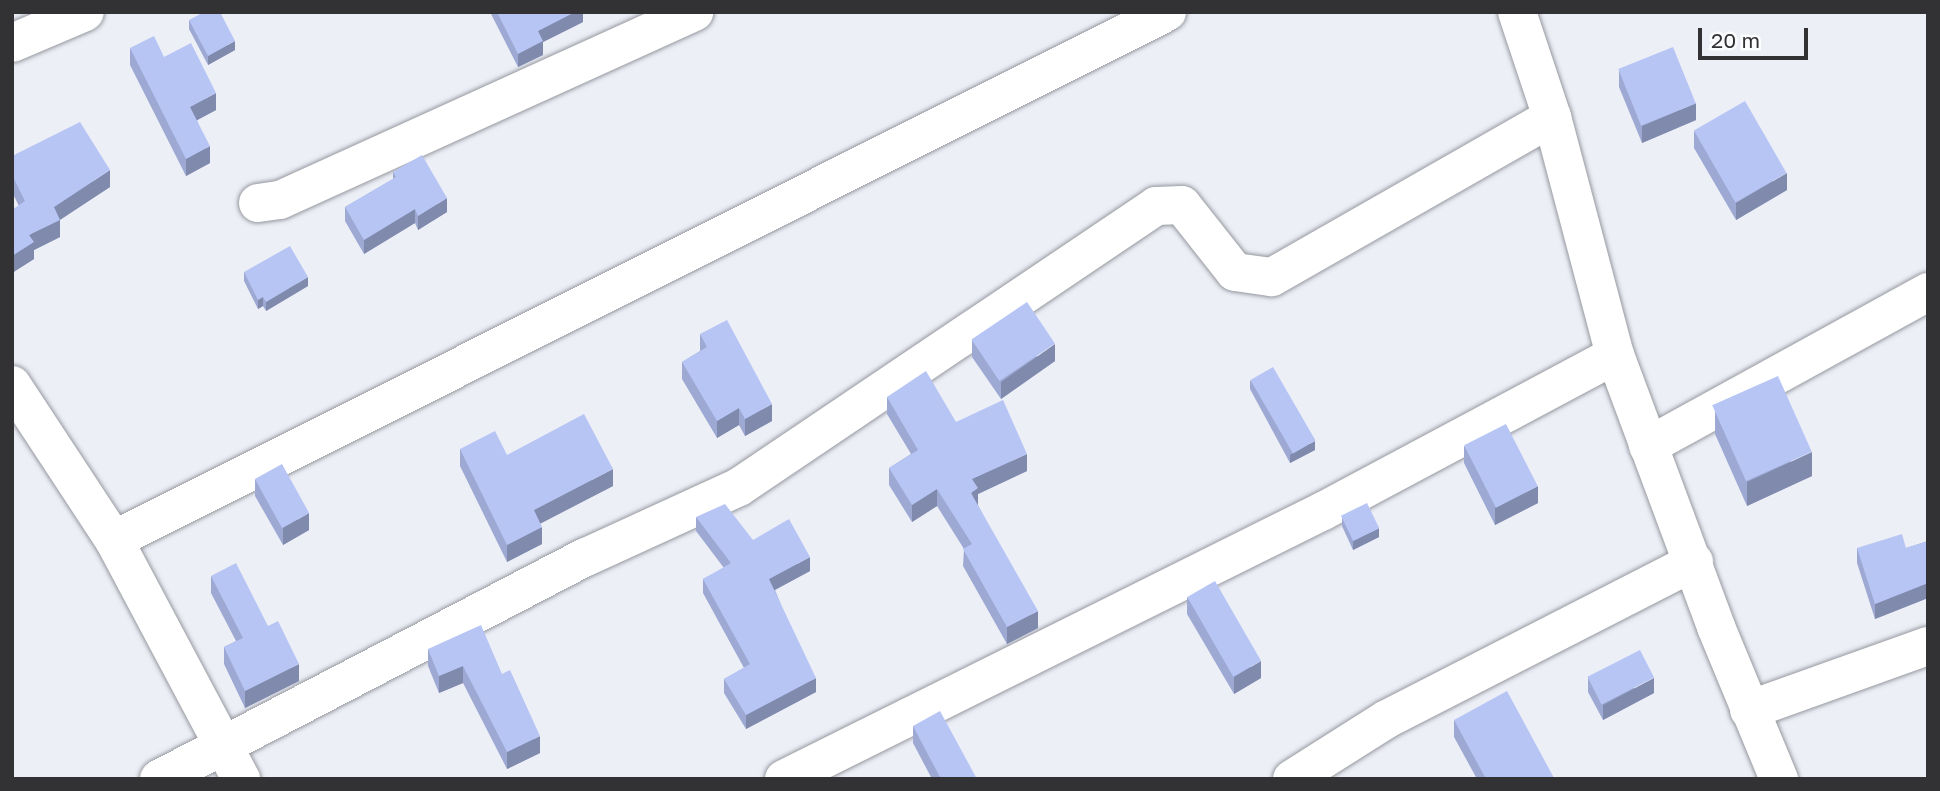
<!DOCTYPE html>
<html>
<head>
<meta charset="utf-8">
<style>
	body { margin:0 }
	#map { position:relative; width:1940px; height:791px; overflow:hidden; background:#edeff7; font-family:"Golos Text",sans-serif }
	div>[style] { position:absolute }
	.roads { filter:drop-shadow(0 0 2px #96989f) drop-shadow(0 0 2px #96989f) }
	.minor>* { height:38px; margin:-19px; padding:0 19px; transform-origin:19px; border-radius:19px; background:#fff }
	.wall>* { inset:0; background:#9da9d3 }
	.shaded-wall>* { inset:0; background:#808aac }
	.building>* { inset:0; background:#b7c5f5; transform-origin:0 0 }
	span { translate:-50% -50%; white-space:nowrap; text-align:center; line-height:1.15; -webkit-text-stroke:5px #fcfdfe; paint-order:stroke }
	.frame { position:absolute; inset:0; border:14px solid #323235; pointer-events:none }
	.scale { position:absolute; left:1698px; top:28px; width:110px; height:32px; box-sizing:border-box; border:4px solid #323235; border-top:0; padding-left:9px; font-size:21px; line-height:24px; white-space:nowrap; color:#323235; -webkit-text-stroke:5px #fcfdfe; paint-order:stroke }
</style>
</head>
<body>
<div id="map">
	<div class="roads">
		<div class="minor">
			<div style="left:1517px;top:12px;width:111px;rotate:71.6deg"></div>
			<div style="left:1552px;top:117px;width:246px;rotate:75.2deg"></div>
			<div style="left:1615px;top:355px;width:290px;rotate:69.6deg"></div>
			<div style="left:1716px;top:627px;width:165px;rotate:67.5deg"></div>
			<div style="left:12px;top:43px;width:79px;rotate:-23deg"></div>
			<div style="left:258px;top:203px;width:22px;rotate:-8deg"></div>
			<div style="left:280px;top:200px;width:455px;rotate:-24.4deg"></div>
			<div style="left:12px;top:385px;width:186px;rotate:56.7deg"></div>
			<div style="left:114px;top:540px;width:271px;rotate:62deg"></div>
			<div style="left:1648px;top:446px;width:320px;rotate:-28.8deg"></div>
			<div style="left:114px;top:540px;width:1178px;rotate:-26.63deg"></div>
			<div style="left:1749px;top:710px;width:190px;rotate:-19.7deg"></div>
			<div style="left:159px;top:779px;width:481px;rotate:-27.5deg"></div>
			<div style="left:586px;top:557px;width:168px;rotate:-24.6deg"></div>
			<div style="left:739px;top:487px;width:503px;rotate:-33.97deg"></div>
			<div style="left:1156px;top:206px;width:26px;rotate:-2deg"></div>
			<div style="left:1182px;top:205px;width:85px;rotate:51.7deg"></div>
			<div style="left:1235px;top:272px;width:37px;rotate:8deg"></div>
			<div style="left:1272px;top:277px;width:322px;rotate:-29.7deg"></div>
			<div style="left:784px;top:779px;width:602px;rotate:-26.44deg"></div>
			<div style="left:1323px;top:511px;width:331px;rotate:-28.1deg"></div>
			<div style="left:1292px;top:779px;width:112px;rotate:-32.3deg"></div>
			<div style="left:1387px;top:719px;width:345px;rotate:-27.1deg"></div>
		</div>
	</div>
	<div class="wall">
		<div style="clip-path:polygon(490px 12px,583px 12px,583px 22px,543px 42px,543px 55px,518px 67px)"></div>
		<div style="clip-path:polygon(189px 20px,235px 50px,208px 65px,189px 29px)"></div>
		<div style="clip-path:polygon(130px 48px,164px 57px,216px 110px,197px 120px,210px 163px,186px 176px,130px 65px)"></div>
		<div style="clip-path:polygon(1619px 70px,1696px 120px,1642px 143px,1619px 87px)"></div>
		<div style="clip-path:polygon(1694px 131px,1787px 190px,1736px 220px,1694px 148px)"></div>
		<div style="clip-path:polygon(12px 156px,110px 187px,60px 219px,60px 237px,34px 250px,34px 259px,12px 273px,12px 210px,19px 206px,12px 192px)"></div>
		<div style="clip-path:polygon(393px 172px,447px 212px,418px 230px,415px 223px,364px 254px,345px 221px,345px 207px,393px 179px)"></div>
		<div style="clip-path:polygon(244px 272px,308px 286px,266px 311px,263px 306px,258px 309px,244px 281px)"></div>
		<div style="clip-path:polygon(700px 334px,772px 421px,745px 436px,739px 425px,717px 438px,682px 379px,682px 362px,700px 351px)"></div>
		<div style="clip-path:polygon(972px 340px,1055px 361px,1001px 399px,972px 357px)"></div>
		<div style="clip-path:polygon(1250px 380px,1315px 450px,1290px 463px,1250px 389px)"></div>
		<div style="clip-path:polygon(887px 397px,956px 422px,1027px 471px,978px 494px,978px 505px,1038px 628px,1007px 644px,963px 566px,964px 549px,937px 506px,912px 522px,889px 485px,889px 468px,911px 454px,887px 414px)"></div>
		<div style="clip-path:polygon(1715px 410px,1812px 476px,1747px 506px,1715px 434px)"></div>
		<div style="clip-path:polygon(1464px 446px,1538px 503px,1495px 525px,1464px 463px)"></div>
		<div style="clip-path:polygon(460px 449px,507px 455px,613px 486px,540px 523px,542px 544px,507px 562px,460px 466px)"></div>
		<div style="clip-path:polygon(255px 479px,309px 530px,283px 545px,255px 496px)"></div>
		<div style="clip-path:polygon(696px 517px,753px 540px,810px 571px,775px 590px,816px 692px,746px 729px,724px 693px,724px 679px,744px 668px,703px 593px,703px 579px,724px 568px,696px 531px)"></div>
		<div style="clip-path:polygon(1342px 517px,1379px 537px,1353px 550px,1342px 526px)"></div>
		<div style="clip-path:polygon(1928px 541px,1928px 598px,1875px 619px,1857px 563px,1857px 548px,1906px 548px)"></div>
		<div style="clip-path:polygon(211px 576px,268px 626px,299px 681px,245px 708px,224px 664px,224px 647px,236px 641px,211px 593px)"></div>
		<div style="clip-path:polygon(1187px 597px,1261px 678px,1234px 694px,1187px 614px)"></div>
		<div style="clip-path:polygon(428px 649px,502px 674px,540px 753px,507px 769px,463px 683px,439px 693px,428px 666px)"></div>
		<div style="clip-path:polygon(1588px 677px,1654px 693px,1603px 720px,1588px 692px)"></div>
		<div style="clip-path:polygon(1454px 720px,1554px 779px,1477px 779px,1454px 737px)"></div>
		<div style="clip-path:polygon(913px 726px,977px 779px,932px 779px,913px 743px)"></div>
	</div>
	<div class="shaded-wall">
		<div style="clip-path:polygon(575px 12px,583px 12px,583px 22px,543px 42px,543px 55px,518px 67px,518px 54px,538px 31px)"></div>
		<div style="clip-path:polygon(235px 41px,235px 50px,208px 65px,208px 56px)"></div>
		<div style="clip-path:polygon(216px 93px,216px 110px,190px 124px,190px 107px)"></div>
		<div style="clip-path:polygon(1696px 103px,1696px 120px,1642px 143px,1642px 126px)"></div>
		<div style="clip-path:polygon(210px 146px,210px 163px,186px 176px,186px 159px)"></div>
		<div style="clip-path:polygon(110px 170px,110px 187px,57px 222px,60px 220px,60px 237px,34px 250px,34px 259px,12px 273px,12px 256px,54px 207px)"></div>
		<div style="clip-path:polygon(1787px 173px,1787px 190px,1736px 220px,1736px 203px)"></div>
		<div style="clip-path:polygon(447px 198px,447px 212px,418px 230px,418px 216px)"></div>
		<div style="clip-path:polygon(415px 209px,415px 223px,364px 254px,364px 240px)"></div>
		<div style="clip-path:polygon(308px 277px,308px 286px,266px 311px,266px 302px)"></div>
		<div style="clip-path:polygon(263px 297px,263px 306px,258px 309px,258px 300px)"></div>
		<div style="clip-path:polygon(1055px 344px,1055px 361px,1001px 399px,1001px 382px)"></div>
		<div style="clip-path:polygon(772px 404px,772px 421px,745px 436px,745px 419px)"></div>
		<div style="clip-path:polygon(739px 408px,739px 425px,717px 438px,717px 421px)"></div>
		<div style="clip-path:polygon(1315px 441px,1315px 450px,1290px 463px,1290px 455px)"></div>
		<div style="clip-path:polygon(1812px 452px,1812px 476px,1747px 506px,1747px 482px)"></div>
		<div style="clip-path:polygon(1027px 454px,1027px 471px,978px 494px,978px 505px,971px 510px,972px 479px)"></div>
		<div style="clip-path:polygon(613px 469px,613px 486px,534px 527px,534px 510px)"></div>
		<div style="clip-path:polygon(1538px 486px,1538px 503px,1495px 525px,1495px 508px)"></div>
		<div style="clip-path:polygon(937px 489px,937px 506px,912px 522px,912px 505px)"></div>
		<div style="clip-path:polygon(309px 513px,309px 530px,283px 545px,283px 528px)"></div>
		<div style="clip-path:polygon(542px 527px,542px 544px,507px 562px,507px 545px)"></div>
		<div style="clip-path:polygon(1379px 528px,1379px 537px,1353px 550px,1353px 541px)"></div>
		<div style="clip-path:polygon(810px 557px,810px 571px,769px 593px,769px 579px)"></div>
		<div style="clip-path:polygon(1928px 583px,1928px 598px,1875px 619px,1875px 604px)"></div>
		<div style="clip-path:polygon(1038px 611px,1038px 628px,1007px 644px,1007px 627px)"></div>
		<div style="clip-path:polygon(1261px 661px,1261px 678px,1234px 694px,1234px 677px)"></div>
		<div style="clip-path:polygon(299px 664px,299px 681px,245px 708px,245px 691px)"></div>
		<div style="clip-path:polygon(463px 666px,463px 683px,439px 693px,439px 676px)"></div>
		<div style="clip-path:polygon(816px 678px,816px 692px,746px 729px,746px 715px)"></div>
		<div style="clip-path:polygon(1654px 678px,1654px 693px,1603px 720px,1603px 705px)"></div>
		<div style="clip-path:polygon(540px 736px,540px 753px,507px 769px,507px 752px)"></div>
	</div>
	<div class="building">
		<div style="clip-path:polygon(204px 12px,220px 12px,235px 41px,208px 56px,189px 20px)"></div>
		<div style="clip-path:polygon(497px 12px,575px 12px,538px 31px,543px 41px,518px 54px)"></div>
		<div style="clip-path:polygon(154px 36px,164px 57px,191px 43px,216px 93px,190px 107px,210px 146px,186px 159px,130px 48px)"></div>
		<div style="left:1673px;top:47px;width:61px;height:59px;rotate:68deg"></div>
		<div style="left:1745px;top:101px;width:83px;height:59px;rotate:60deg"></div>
		<div style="clip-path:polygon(80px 122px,110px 170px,54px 207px,60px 220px,29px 235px,34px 242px,12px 256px,12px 210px,25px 201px,12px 175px,12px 156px)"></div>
		<div style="clip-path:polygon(422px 155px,447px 198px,418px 216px,415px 209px,364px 240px,345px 207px,396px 177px,393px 172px)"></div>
		<div style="clip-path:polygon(290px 246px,308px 277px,266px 302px,263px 297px,258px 300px,244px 272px)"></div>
		<div style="left:1027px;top:302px;width:50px;height:67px;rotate:56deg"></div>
		<div style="clip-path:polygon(727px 320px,772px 404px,745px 419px,739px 408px,717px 421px,682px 362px,707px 347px,700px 334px)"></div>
		<div style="left:1273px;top:367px;width:85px;height:26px;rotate:60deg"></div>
		<div style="clip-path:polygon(926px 371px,956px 422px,1003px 400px,1027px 454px,972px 479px,978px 488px,971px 493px,1038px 611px,1007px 627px,963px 549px,972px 544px,937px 489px,912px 505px,889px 468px,918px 450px,887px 397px)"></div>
		<div style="left:1778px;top:376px;width:83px;height:72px;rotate:66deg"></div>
		<div style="clip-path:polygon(584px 414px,613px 469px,534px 510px,542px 527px,507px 545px,460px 449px,495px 431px,507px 455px)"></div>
		<div style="left:1506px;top:424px;width:70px;height:47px;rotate:63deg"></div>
		<div style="left:282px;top:464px;width:56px;height:31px;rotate:61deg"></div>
		<div style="left:1367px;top:503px;width:28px;height:29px;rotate:64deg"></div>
		<div style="clip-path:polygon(725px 504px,753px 540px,789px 519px,810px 557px,769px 579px,816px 678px,746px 715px,724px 679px,750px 664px,703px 579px,731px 563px,696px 517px)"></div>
		<div style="clip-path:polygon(1902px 534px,1906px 548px,1928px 541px,1928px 583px,1875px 604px,1857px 548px)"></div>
		<div style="clip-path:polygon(236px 563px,268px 626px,278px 621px,299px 664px,245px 691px,224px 647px,243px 638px,211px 576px)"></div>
		<div style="left:1215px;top:581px;width:92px;height:32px;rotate:60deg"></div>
		<div style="clip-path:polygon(481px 625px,502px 674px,510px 670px,540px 736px,507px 752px,463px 666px,439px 676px,428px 649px)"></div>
		<div style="left:1640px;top:650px;width:31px;height:59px;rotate:63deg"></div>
		<div style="clip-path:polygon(1507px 691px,1554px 778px,1553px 779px,1486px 779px,1454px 720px)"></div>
		<div style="clip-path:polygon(940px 711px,977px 779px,941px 779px,913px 726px)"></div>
	</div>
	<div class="frame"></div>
	<div class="scale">20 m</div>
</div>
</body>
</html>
